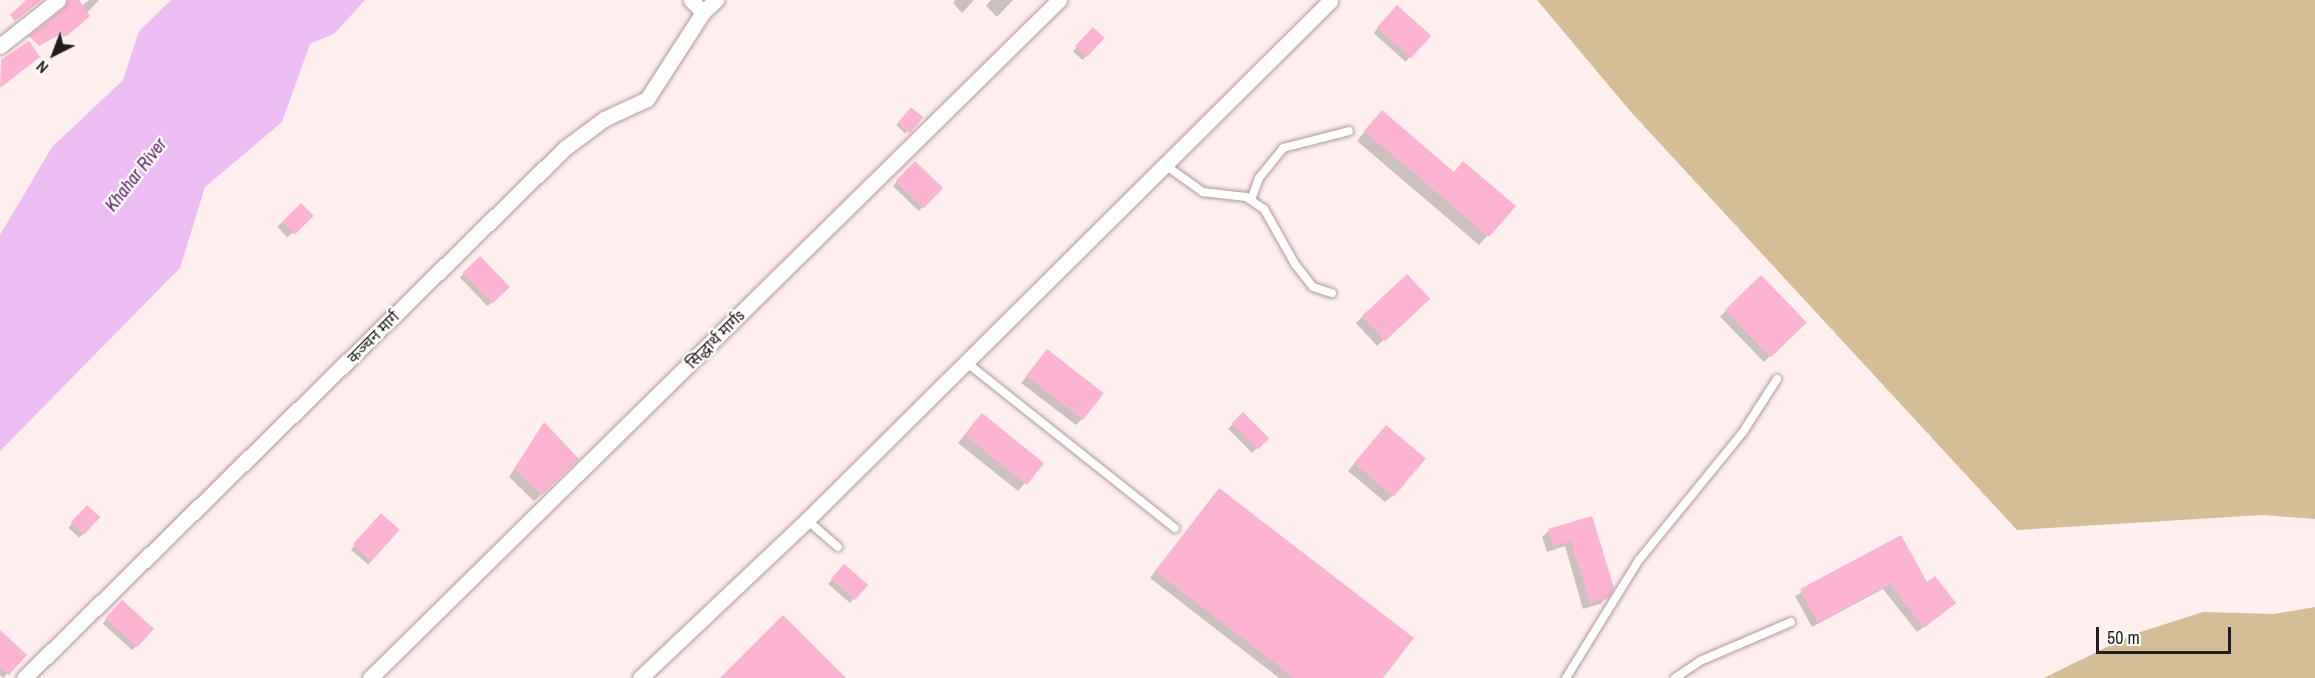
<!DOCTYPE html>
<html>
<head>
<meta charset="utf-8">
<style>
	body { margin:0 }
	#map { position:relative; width:2315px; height:678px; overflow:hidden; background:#fff0ef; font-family:"Archivo Narrow","Noto Sans Devanagari",sans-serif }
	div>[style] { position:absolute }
	.green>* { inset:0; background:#d5bd96 }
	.water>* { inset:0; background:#eebcf4 }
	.shadow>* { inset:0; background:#0003; transform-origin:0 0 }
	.building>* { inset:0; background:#fcb3d2; transform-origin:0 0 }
	.roads { filter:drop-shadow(0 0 2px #af9998) drop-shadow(0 0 2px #af9998) }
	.lane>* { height:8px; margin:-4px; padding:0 4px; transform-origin:4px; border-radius:4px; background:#fff }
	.street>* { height:15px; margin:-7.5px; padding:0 7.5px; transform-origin:7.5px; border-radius:7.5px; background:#fff }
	span { translate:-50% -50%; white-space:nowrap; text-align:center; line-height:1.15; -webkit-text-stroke:4.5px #fff; paint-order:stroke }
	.street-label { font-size:16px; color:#241c1b }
	.water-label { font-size:18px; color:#602668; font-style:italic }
	.north { position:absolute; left:24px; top:24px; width:60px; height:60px; -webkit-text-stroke:4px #fff; paint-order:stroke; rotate:222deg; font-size:16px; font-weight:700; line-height:24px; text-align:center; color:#241c1b }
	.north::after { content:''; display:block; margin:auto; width:21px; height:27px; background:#241c1b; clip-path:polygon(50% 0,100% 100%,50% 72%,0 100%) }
	.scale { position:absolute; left:2096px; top:627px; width:135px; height:27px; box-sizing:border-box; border:3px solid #241c1b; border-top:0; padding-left:8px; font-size:18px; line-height:21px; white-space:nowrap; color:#241c1b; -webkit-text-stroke:4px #fff; paint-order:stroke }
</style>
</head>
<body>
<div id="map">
	<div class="green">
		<div style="clip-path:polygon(1537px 0,2315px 0,2315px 519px,2263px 515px,2017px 530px,1631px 112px)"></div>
		<div style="clip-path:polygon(2315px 607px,2315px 678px,2044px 678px,2131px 635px,2203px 612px,2274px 614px)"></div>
	</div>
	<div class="water">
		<div style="clip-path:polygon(171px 0,365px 0,334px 34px,310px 44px,282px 122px,205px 187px,180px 268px,0 451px,0 235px,52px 147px,123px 80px,139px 31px)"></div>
	</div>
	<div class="shadow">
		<div style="clip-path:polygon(89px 0,99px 0,64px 37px,55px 27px)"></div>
		<div style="clip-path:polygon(955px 0,974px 0,962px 13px,953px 3px)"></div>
		<div style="clip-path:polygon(991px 0,1013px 0,997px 17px,986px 6px)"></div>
		<div style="left:1397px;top:7px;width:43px;height:35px;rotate:42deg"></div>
		<div style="left:1093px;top:29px;width:13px;height:30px;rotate:42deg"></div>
		<div style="left:911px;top:109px;width:12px;height:22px;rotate:42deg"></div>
		<div style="clip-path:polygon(1373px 121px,1453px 173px,1513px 206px,1479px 245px,1357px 141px)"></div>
		<div style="left:915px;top:163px;width:36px;height:32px;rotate:44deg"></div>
		<div style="left:301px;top:205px;width:15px;height:32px;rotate:48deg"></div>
		<div style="left:480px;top:258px;width:40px;height:28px;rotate:46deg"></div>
		<div style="left:1761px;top:277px;width:63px;height:57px;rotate:46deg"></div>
		<div style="clip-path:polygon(1422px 305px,1377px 346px,1356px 323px,1362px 317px)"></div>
		<div style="clip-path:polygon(1041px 358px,1082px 419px,1076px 425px,1021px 383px)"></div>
		<div style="left:1243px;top:414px;width:34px;height:21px;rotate:45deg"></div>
		<div style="clip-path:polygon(975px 422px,1042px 463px,1018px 491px,958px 443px)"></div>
		<div style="clip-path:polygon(544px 424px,577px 459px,534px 501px,509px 477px)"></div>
		<div style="clip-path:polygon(1380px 433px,1392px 496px,1385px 502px,1348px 471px)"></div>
		<div style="clip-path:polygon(1219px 490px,1381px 678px,1279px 678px,1150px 578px)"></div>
		<div style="left:87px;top:507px;width:15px;height:28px;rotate:42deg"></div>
		<div style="left:381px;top:515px;width:23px;height:46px;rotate:41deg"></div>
		<div style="clip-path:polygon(1591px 518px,1607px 597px,1600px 604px,1583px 609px,1565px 546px,1547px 552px,1542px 537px,1549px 531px)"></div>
		<div style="clip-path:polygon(1900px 537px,1927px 584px,1948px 609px,1917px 632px,1883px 589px,1812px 627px,1795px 596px)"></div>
		<div style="clip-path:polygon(840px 571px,866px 585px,850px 603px,828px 584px)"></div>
		<div style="left:122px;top:602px;width:40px;height:29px;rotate:42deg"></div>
		<div style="clip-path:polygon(0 634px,25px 655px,3px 678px,0 675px)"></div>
	</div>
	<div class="building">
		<div style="clip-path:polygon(26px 0,42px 0,15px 21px,10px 15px)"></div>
		<div style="clip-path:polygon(68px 0,79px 0,90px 16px,67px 36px,63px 33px,39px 46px,29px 36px,64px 8px)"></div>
		<div style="left:1397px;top:5px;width:46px;height:30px;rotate:42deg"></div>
		<div style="left:1093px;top:27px;width:16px;height:26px;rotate:43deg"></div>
		<div style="clip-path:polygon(29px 41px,40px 57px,0 88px,1px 60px)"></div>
		<div style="left:911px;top:107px;width:16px;height:21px;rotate:40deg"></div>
		<div style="clip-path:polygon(1382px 110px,1454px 172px,1463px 161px,1516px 206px,1489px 237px,1364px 131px)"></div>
		<div style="left:915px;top:161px;width:39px;height:28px;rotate:44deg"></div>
		<div style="left:301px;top:203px;width:18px;height:27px;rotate:45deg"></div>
		<div style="left:480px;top:256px;width:43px;height:24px;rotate:46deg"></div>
		<div style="left:1407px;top:274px;width:34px;height:62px;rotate:47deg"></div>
		<div style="left:1761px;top:275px;width:66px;height:50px;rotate:46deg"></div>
		<div style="left:1047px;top:349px;width:72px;height:34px;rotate:38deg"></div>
		<div style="left:1243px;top:412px;width:37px;height:16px;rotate:45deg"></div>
		<div style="left:982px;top:413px;width:80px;height:28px;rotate:39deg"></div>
		<div style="clip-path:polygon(544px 422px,579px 459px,542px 495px,514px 469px)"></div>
		<div style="left:1386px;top:425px;width:52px;height:50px;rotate:40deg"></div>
		<div style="clip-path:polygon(1219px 488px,1414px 638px,1383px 678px,1294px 678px,1155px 571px)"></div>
		<div style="left:87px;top:505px;width:18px;height:24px;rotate:43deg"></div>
		<div style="left:381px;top:513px;width:25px;height:42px;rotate:42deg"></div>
		<div style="clip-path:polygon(1592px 516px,1614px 588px,1609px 598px,1590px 603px,1571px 541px,1553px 546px,1548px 529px)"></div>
		<div style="clip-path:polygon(1901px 535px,1927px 582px,1935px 576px,1956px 603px,1924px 628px,1890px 584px,1818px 623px,1800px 589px)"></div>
		<div style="left:844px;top:564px;width:32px;height:20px;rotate:41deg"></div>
		<div style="left:122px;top:600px;width:43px;height:25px;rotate:42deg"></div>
		<div style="clip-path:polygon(783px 615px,846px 678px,720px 678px)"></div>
		<div style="clip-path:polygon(0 630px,27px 655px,9px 675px,0 667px)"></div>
	</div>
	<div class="roads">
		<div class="lane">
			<div style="left:1165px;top:165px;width:47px;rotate:35.4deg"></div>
			<div style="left:1203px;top:192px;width:43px;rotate:6.6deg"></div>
			<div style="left:1246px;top:197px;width:22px;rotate:34deg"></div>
			<div style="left:1264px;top:209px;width:63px;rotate:60.6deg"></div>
			<div style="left:1295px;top:264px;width:29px;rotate:52deg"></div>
			<div style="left:1313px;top:287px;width:20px;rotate:18deg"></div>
			<div style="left:1251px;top:200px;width:23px;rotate:-70deg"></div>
			<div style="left:1259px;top:178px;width:38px;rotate:-51deg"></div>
			<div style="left:1283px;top:148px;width:68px;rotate:-14.4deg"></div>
			<div style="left:966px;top:362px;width:267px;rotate:38.5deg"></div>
			<div style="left:807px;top:520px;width:41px;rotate:41.1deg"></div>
			<div style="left:1566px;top:678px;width:139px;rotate:-58.3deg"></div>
			<div style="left:1639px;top:560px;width:165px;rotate:-50.9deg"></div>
			<div style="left:1743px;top:432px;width:63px;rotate:-57.3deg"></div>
			<div style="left:1675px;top:678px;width:30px;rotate:-34deg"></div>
			<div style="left:1700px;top:661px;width:99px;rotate:-23.2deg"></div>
		</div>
		<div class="street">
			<div style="left:691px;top:0;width:17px;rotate:45deg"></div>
			<div style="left:0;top:46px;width:74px;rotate:-38.4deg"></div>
			<div style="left:24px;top:678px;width:757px;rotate:-44.41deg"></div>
			<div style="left:565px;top:148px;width:49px;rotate:-36.6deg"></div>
			<div style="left:604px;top:119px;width:47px;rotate:-24.9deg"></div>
			<div style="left:647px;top:99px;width:103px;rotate:-57.2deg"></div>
			<div style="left:703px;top:12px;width:18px;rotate:-43deg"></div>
			<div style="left:370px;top:678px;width:967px;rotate:-44.54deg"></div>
			<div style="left:640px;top:678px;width:230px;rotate:-43.4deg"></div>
			<div style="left:807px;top:520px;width:737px;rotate:-44.78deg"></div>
		</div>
	</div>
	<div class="street-label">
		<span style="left:373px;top:337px;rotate:-45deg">कञ्चन मार्ग</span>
		<span style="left:715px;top:339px;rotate:-45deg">सिद्धार्थ मार्गs</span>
	</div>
	<div class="water-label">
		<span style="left:136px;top:175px;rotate:-52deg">Khahar River</span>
	</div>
	<div class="north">N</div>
	<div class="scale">50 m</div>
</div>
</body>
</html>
